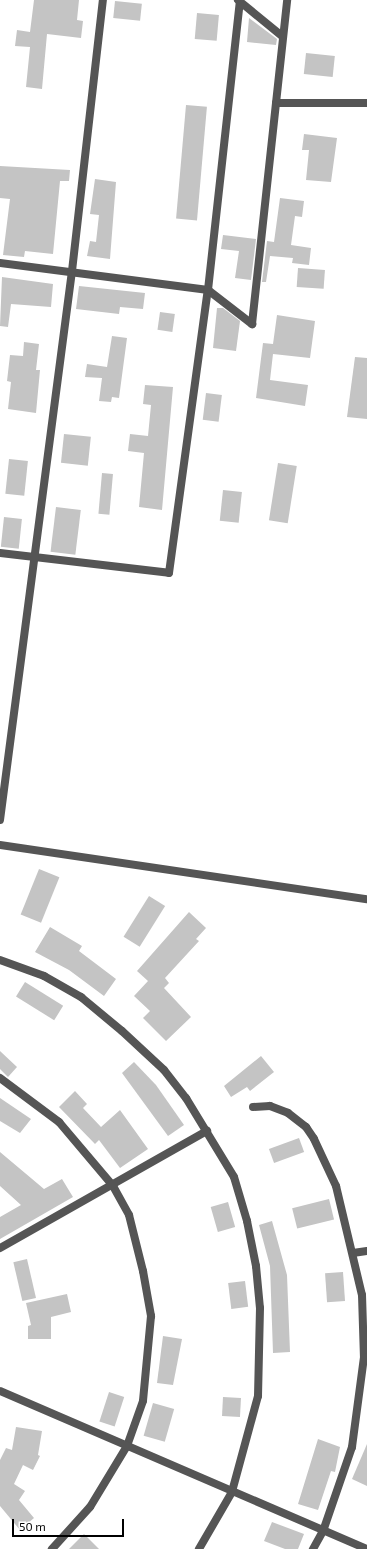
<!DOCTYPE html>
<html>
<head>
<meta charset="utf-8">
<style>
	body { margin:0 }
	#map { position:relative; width:367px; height:1549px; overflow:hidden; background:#fff; font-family:"Exo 2",sans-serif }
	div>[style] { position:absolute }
	.building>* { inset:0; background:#c4c4c4; transform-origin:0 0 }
	.street>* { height:8px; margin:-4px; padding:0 4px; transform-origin:4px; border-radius:4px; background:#555 }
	span { translate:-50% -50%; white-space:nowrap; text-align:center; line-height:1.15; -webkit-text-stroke:3px #fff; paint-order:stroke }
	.scale { position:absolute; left:12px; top:1519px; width:112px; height:18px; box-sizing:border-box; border:2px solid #000; border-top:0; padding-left:5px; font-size:12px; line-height:14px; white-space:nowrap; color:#000; -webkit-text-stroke:3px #fff; paint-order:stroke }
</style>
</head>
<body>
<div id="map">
	<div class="building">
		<div style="clip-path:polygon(34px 0,79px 0,77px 20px,83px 21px,81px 38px,47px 34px,42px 89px,26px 87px,30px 47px,15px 46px,17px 30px,30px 32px)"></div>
		<div style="left:115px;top:1px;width:27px;height:17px;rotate:6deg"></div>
		<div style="left:197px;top:13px;width:22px;height:26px;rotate:5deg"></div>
		<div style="clip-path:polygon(249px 18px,277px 39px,276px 45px,247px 42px)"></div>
		<div style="left:306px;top:53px;width:29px;height:21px;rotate:6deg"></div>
		<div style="left:186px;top:105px;width:21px;height:114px;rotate:5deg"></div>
		<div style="clip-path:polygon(304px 134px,337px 138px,331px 182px,306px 180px,309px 150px,302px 150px)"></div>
		<div style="clip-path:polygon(0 166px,70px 170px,69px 181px,60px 181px,53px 254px,25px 251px,24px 257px,3px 255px,10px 199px,0 198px)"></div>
		<div style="clip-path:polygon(95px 179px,116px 182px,110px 259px,87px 256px,90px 241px,96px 242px,99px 215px,90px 214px)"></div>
		<div style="clip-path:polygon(280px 198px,304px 201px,302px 217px,295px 216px,291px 245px,311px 248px,309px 265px,292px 263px,293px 258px,270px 256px,266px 282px,262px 282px,267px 241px,274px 242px)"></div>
		<div style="clip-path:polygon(223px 235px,256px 239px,251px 280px,235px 278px,239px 251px,221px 249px)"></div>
		<div style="left:298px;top:268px;width:27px;height:19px;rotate:4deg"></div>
		<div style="clip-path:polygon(2px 277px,53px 284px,51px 307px,11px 304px,8px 327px,0 326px)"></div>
		<div style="clip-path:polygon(79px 286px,145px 293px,143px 309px,120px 307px,119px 314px,76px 309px)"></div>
		<div style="clip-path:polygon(217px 308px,223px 308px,240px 321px,236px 351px,213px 348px)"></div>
		<div style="left:160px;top:312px;width:15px;height:18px;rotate:8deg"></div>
		<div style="clip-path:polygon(277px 315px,315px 321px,310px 358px,273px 354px,270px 380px,308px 385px,305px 406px,256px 398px,263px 343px,273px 344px)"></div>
		<div style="clip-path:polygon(112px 336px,127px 338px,119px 398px,112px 397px,111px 402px,99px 401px,102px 378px,85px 377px,87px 364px,107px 367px)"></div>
		<div style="clip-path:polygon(24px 342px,39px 344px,36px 370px,40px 370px,36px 413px,8px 409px,11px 382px,7px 381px,10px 355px,23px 356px)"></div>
		<div style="clip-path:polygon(355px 357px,367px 358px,367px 419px,347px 417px)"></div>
		<div style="clip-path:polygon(145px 385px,173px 387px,162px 510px,139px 507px,144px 453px,128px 451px,130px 434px,148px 436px,151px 405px,143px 404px)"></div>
		<div style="left:206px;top:393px;width:16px;height:27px;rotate:7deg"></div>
		<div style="left:64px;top:434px;width:27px;height:29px;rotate:6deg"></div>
		<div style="left:9px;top:459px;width:19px;height:35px;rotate:6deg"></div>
		<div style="left:278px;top:463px;width:19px;height:58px;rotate:9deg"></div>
		<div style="left:102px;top:473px;width:11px;height:41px;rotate:5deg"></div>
		<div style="left:223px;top:490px;width:19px;height:31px;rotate:6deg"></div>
		<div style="left:56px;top:507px;width:25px;height:45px;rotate:7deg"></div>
		<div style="left:4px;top:517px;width:18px;height:30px;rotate:6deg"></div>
		<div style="left:39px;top:869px;width:22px;height:49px;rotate:22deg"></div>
		<div style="left:149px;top:896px;width:19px;height:48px;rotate:32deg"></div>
		<div style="clip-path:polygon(189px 912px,206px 928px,196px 939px,199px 941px,165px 978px,169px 983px,164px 988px,191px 1017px,166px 1041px,143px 1018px,150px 1011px,134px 996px,148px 981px,137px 971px)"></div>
		<div style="clip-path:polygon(50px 927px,82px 946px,79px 951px,116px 979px,104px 996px,69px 970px,35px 952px)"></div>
		<div style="left:25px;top:982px;width:45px;height:17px;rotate:32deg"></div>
		<div style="clip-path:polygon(0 1051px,17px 1067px,8px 1077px,0 1069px)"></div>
		<div style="clip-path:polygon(261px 1056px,274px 1072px,250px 1091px,247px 1087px,231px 1097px,224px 1086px)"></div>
		<div style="clip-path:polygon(134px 1062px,156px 1085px,184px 1125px,168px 1136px,122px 1073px)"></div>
		<div style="clip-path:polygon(75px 1091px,87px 1104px,83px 1108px,101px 1127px,120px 1110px,148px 1149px,120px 1168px,99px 1140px,95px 1144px,59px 1107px)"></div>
		<div style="clip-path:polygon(0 1098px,31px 1119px,20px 1133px,0 1121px)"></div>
		<div style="left:299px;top:1138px;width:15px;height:32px;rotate:70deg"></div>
		<div style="clip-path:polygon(0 1152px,44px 1189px,62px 1179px,73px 1197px,0 1239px,0 1217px,21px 1205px,0 1186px)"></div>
		<div style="left:329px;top:1199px;width:21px;height:38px;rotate:76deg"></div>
		<div style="left:228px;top:1202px;width:26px;height:18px;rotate:74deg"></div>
		<div style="clip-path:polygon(272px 1221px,287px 1275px,290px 1352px,273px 1353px,270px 1266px,259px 1225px)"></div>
		<div style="left:27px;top:1259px;width:40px;height:14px;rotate:77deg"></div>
		<div style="left:343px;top:1272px;width:29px;height:18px;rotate:86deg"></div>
		<div style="left:245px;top:1281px;width:26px;height:17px;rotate:83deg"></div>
		<div style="clip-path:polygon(67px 1294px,71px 1312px,51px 1317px,51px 1339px,28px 1339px,28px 1326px,31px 1325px,26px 1303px)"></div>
		<div style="clip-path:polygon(163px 1336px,182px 1339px,173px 1385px,157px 1383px)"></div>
		<div style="left:109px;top:1392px;width:16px;height:31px;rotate:18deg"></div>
		<div style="left:223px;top:1397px;width:18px;height:19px;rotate:3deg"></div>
		<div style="left:153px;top:1403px;width:22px;height:34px;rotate:16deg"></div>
		<div style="clip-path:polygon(16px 1427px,42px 1431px,38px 1455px,40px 1456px,33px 1470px,23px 1465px,14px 1484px,25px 1491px,19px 1500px,34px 1518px,20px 1530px,0 1506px,0 1460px,6px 1448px,12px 1450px)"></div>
		<div style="clip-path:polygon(318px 1439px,340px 1447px,335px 1472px,331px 1471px,318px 1510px,298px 1504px)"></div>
		<div style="clip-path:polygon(367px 1444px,367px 1486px,352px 1479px)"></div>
		<div style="clip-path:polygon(272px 1522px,304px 1534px,298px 1549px,285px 1549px,264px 1541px)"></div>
		<div style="clip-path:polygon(84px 1534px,99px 1549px,69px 1549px)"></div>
	</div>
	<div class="street">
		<div style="left:238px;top:0;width:57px;rotate:39.3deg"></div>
		<div style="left:276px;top:103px;width:91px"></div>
		<div style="left:0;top:263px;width:210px;rotate:7.4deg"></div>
		<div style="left:208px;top:290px;width:56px;rotate:37.7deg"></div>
		<div style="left:252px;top:324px;width:326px;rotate:-83.8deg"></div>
		<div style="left:0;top:553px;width:170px;rotate:6.7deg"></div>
		<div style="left:169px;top:573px;width:286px;rotate:-82.2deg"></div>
		<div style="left:208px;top:290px;width:292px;rotate:-83.7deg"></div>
		<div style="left:0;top:820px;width:554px;rotate:-82.53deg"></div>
		<div style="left:72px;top:271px;width:273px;rotate:-83.5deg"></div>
		<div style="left:0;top:845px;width:371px;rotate:8.4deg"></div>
		<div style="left:0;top:960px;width:47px;rotate:20deg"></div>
		<div style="left:44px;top:976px;width:43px;rotate:29.6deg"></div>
		<div style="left:81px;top:997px;width:53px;rotate:39.7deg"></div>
		<div style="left:122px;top:1031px;width:57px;rotate:42.9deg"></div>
		<div style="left:164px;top:1070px;width:36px;rotate:52deg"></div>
		<div style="left:186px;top:1098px;width:92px;rotate:58.7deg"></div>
		<div style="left:234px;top:1177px;width:46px;rotate:73.5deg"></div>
		<div style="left:247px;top:1221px;width:46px;rotate:78.7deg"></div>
		<div style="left:256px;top:1266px;width:42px;rotate:84.6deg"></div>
		<div style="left:260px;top:1308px;width:88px;rotate:91.3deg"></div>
		<div style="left:258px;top:1396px;width:99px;rotate:105.2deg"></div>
		<div style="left:232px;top:1492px;width:66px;rotate:120.1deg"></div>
		<div style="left:0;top:1078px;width:74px;rotate:36.7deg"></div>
		<div style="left:59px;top:1122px;width:84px;rotate:49.8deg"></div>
		<div style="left:113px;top:1186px;width:33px;rotate:61deg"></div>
		<div style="left:129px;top:1215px;width:58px;rotate:76deg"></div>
		<div style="left:143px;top:1271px;width:46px;rotate:79.9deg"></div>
		<div style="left:151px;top:1316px;width:85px;rotate:95.4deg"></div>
		<div style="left:143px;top:1401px;width:48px;rotate:109.6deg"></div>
		<div style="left:127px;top:1446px;width:71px;rotate:121.2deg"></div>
		<div style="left:90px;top:1507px;width:57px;rotate:132.1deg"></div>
		<div style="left:253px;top:1107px;width:17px;rotate:-3deg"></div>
		<div style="left:270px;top:1106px;width:19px;rotate:21deg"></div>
		<div style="left:288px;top:1113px;width:23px;rotate:38deg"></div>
		<div style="left:306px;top:1127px;width:14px;rotate:56deg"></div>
		<div style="left:314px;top:1139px;width:52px;rotate:64.9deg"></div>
		<div style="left:336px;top:1186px;width:112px;rotate:76.6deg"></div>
		<div style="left:362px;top:1295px;width:62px;rotate:88.2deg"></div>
		<div style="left:364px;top:1357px;width:91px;rotate:97.6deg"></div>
		<div style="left:352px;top:1447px;width:89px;rotate:109deg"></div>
		<div style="left:323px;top:1531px;width:21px;rotate:119deg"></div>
		<div style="left:0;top:1248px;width:238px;rotate:-29.5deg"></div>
		<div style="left:353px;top:1253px;width:14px;rotate:-8deg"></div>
		<div style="left:0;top:1391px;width:400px;rotate:23.3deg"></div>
	</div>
	<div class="scale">50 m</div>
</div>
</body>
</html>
